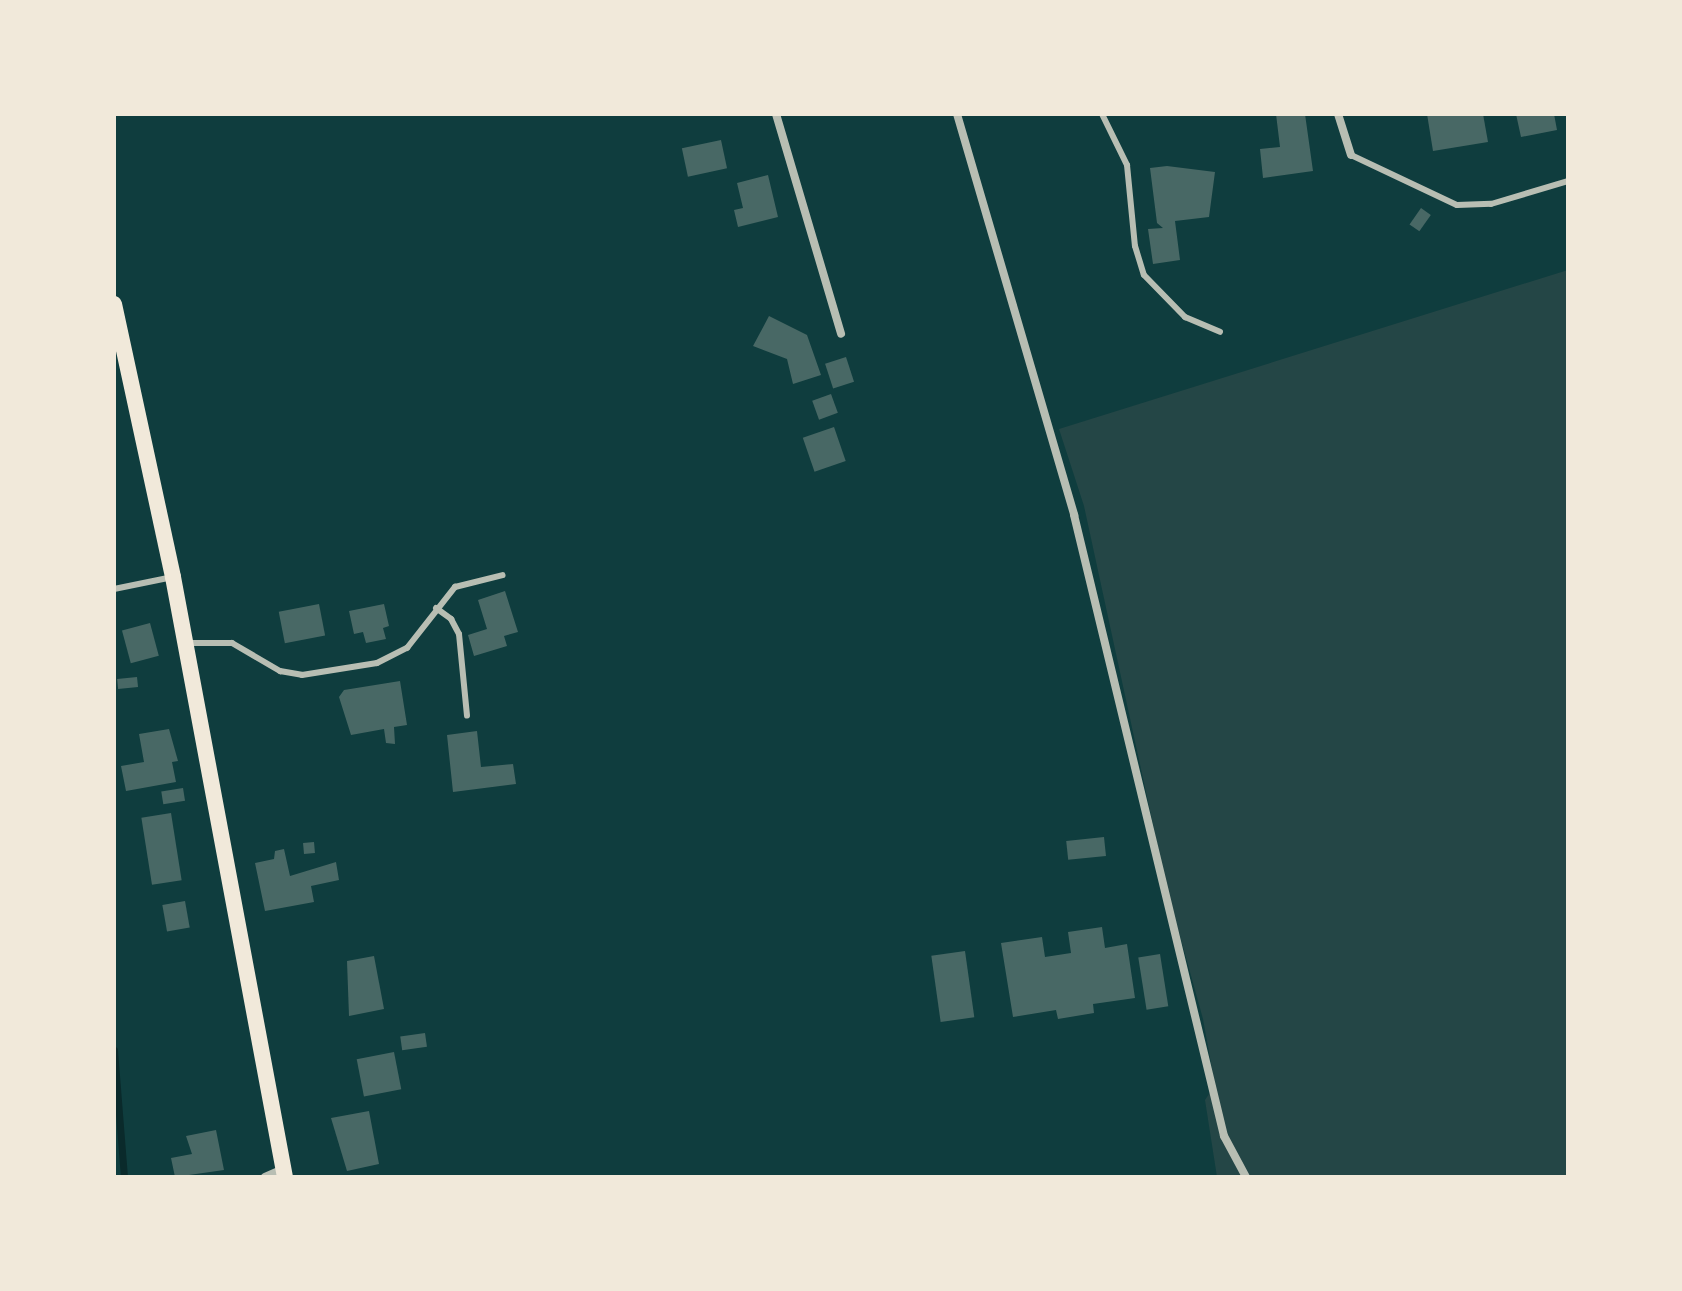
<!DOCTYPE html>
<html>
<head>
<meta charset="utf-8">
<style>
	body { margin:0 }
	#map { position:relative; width:1682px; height:1291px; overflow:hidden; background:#0f3d3e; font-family:Karla,sans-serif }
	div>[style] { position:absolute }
	.green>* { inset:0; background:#244646 }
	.stream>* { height:7px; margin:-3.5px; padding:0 3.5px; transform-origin:3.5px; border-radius:3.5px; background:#0a2a2b }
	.building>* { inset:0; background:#486865; transform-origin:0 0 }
	.service>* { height:6px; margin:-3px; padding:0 3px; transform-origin:3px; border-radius:3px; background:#b8beb3 }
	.minor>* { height:8px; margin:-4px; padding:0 4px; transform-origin:4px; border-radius:4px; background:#b8beb3 }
	.secondary>* { height:16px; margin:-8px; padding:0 8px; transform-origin:8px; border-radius:8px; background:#f1e9da }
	span { translate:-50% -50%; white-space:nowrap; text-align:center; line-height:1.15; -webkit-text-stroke:8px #f1e9da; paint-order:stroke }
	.frame { position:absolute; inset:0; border:116px solid #f1e9da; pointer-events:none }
</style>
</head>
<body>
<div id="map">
	<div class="green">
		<div style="clip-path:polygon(1568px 270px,1568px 1177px,1217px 1177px,1205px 1100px,1215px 1085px,1203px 1019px,1167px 889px,1084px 506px,1059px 429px)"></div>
	</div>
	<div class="stream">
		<div style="left:114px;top:1050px;width:127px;rotate:85.5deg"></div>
	</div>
	<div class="building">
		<div style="clip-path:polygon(1276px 114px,1305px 114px,1313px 171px,1263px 178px,1260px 149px,1280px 147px)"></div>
		<div style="clip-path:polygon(1427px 114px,1483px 114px,1488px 142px,1433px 151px)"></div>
		<div style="clip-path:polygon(1516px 114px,1554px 114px,1557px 130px,1521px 137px)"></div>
		<div style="left:721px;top:140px;width:29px;height:40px;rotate:78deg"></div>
		<div style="clip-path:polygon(1167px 166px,1215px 172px,1209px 217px,1175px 221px,1180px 260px,1153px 264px,1148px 229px,1163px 228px,1157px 223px,1150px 168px)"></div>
		<div style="clip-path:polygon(768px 175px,778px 217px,738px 227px,734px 210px,743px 208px,737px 183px)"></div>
		<div style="left:1421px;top:208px;width:12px;height:20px;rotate:35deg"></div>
		<div style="clip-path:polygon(769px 316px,807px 335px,821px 375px,793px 384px,787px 359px,753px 346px)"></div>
		<div style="left:846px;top:357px;width:26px;height:22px;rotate:72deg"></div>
		<div style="left:831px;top:394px;width:20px;height:20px;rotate:70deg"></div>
		<div style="left:834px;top:427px;width:36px;height:33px;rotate:71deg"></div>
		<div style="clip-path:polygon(505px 591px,518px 632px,504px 636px,507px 646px,474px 656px,468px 635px,487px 629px,478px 600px)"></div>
		<div style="left:319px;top:604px;width:32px;height:41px;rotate:79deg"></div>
		<div style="clip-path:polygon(384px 604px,389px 626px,383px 628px,386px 639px,366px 643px,363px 632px,354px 634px,349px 611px)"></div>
		<div style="left:150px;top:623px;width:34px;height:29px;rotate:75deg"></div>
		<div style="left:137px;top:677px;width:10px;height:20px;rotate:84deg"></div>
		<div style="clip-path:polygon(400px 681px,407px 725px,394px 727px,395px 744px,386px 743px,384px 729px,351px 735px,339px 697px,344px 690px)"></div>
		<div style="clip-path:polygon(169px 729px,178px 761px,172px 762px,176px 782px,126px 791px,121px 766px,144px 762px,139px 734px)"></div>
		<div style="clip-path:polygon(477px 731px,481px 767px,513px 764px,516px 784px,453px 792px,447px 735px)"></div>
		<div style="left:183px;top:788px;width:13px;height:22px;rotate:81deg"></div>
		<div style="left:171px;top:813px;width:68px;height:30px;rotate:81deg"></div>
		<div style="left:1104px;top:837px;width:19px;height:38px;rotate:84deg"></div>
		<div style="left:314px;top:842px;width:11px;height:11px;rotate:85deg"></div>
		<div style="clip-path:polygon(284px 849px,290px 876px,336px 862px,339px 880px,311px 886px,314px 902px,265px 911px,255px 863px,274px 859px,275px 851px)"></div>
		<div style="left:185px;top:901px;width:27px;height:23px;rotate:80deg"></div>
		<div style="clip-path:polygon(1102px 927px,1105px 948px,1127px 944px,1135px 998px,1093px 1004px,1094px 1013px,1058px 1019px,1056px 1010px,1013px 1017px,1001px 943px,1042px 937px,1045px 957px,1071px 953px,1068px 932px)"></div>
		<div style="left:965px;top:951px;width:67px;height:34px;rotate:82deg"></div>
		<div style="left:1160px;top:954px;width:53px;height:22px;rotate:81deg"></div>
		<div style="clip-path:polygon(374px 956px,384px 1009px,349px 1016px,347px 961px)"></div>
		<div style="left:425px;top:1033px;width:14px;height:25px;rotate:82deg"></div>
		<div style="left:394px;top:1052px;width:38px;height:38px;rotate:79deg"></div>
		<div style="clip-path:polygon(369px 1111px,379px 1164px,347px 1171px,331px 1118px)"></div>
		<div style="clip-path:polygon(216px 1130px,224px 1170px,175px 1177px,171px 1158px,192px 1154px,186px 1136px)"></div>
	</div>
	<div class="service">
		<div style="left:1102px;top:114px;width:57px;rotate:63.9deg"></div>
		<div style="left:1127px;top:165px;width:81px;rotate:84.4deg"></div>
		<div style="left:1135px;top:246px;width:30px;rotate:73deg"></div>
		<div style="left:1144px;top:275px;width:59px;rotate:45.7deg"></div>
		<div style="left:1185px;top:317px;width:38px;rotate:23deg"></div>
		<div style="left:1351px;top:155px;width:117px;rotate:25.3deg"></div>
		<div style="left:1457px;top:205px;width:34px;rotate:-2deg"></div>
		<div style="left:1491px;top:204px;width:80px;rotate:-16.6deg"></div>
		<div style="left:114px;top:589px;width:60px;rotate:-11.5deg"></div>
		<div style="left:436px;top:608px;width:19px;rotate:36deg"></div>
		<div style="left:451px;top:619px;width:17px;rotate:62deg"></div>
		<div style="left:459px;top:634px;width:82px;rotate:84.4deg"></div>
		<div style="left:187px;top:643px;width:45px"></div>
		<div style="left:232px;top:643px;width:56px;rotate:30.3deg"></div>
		<div style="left:280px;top:671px;width:22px;rotate:10deg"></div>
		<div style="left:302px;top:675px;width:76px;rotate:-9.1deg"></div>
		<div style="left:377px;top:663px;width:34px;rotate:-27deg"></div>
		<div style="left:407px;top:648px;width:78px;rotate:-51.8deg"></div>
		<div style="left:455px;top:587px;width:49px;rotate:-14deg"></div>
	</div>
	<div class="minor">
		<div style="left:776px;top:114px;width:229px;rotate:73.5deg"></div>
		<div style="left:957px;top:114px;width:418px;rotate:73.7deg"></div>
		<div style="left:1074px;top:515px;width:639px;rotate:76.42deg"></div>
		<div style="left:1224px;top:1136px;width:47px;rotate:61.8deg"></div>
		<div style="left:1338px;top:114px;width:43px;rotate:72.4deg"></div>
		<div style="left:265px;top:1177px;width:20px;rotate:-24deg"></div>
	</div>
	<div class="secondary">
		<div style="left:114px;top:304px;width:279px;rotate:77.8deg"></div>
		<div style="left:173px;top:577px;width:610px;rotate:79.43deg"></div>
	</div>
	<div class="frame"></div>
</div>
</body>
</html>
